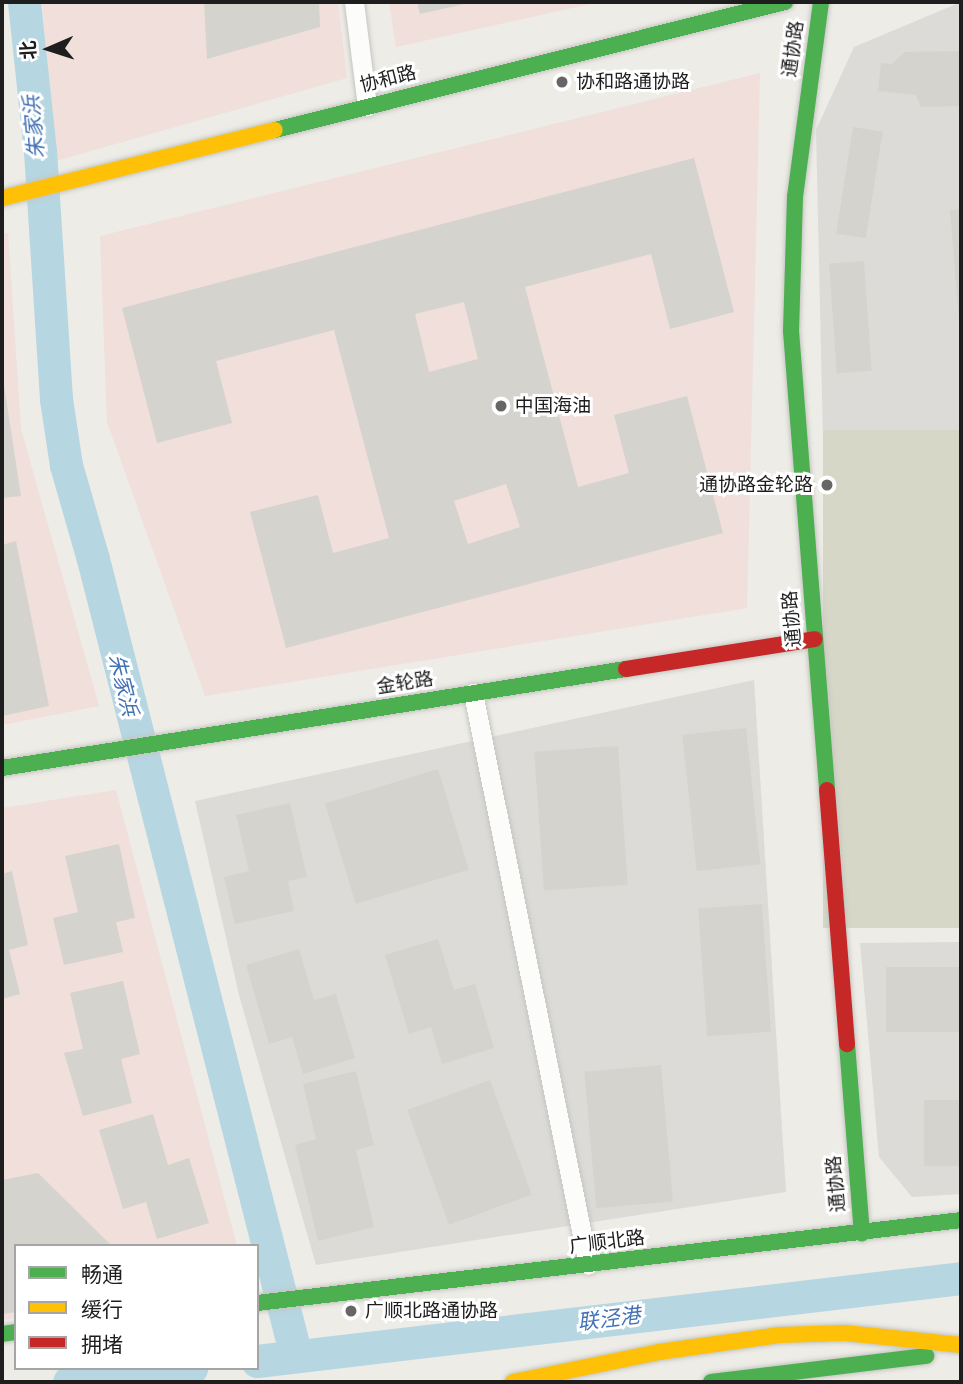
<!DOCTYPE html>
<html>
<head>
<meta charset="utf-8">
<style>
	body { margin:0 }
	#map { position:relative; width:963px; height:1384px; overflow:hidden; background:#edece6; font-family:"PT Sans","Noto Sans SC",sans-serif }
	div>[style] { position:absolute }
	.residential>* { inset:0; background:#dcdbd7 }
	.commercial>* { inset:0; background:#f0dfda }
	.construction>* { inset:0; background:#d6d7c7; transform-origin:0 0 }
	.river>* { height:33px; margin:-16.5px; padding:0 16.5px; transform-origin:16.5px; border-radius:16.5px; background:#b6d6e2 }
	.building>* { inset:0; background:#d5d3ce; transform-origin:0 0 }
	.roads { filter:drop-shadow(0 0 2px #c5c5c2) drop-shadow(0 0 2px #c5c5c2) }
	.street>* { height:19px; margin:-9.5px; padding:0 9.5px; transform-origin:9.5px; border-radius:9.5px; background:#fcfcfb }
	.fast>* { height:16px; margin:-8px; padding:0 8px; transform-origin:8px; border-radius:8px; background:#4caf50 }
	.slow>* { height:16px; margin:-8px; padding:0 8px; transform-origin:8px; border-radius:8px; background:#ffc107 }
	.jam>* { height:16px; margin:-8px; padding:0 8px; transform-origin:8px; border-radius:8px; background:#c62828 }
	.dots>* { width:19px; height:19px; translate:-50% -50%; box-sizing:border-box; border:4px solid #fff; border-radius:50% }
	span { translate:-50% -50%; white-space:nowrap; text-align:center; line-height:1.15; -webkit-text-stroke:6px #fff; paint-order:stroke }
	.street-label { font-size:19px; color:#1e1e1e }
	.poi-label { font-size:19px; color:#1e1e1e }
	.left { translate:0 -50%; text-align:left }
	.right { translate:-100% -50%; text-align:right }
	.water-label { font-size:21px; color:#4271b6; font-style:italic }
	.frame { position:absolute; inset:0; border:4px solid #1e1e1e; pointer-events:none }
	.legend { position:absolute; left:14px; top:1244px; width:245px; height:126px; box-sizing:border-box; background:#fff; border:2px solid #a5a5a5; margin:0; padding:9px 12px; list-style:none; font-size:21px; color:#1e1e1e }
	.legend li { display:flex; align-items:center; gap:14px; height:35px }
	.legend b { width:35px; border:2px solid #a5a5a5 }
	.north { position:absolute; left:14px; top:14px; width:70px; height:70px; -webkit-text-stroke:5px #fff; paint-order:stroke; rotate:267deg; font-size:19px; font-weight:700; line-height:28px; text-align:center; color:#1e1e1e }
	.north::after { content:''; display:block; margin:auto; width:24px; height:32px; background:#1e1e1e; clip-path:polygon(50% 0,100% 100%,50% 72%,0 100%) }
</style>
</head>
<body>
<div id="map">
	<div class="residential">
		<div style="clip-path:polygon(961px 2px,961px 430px,823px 438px,816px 130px,854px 47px)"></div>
		<div style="clip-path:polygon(754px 680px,786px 1192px,316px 1265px,239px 995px,195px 801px)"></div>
		<div style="clip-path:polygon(961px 942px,961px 1194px,912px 1197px,879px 1157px,860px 943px)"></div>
	</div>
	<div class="commercial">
		<div style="clip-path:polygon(42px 2px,338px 2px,347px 78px,56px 161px)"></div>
		<div style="clip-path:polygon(389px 2px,599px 2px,396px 47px)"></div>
		<div style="clip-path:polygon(760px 73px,747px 608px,205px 696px,107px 422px,100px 236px)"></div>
		<div style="clip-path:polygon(8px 233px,21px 429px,99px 706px,2px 725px,2px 234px)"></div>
		<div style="clip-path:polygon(116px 790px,237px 1246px,16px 1246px,16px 1318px,2px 1320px,2px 808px)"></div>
	</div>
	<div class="construction">
		<div style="left:961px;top:430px;width:498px;height:138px;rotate:90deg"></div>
	</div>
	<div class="river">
		<div style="left:24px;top:2px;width:150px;rotate:83.9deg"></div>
		<div style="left:40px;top:151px;width:249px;rotate:86.3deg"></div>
		<div style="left:56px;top:399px;width:67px;rotate:81.4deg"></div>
		<div style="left:66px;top:465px;width:98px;rotate:74deg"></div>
		<div style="left:93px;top:559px;width:822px;rotate:75.71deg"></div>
		<div style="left:257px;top:1361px;width:709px;rotate:-6.72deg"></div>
		<div style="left:69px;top:1382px;width:123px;rotate:-6.5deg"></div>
	</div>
	<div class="building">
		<div style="clip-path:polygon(204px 2px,319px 2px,320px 27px,207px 59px)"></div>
		<div style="clip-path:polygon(417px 2px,469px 2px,469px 3px,420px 14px)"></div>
		<div style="clip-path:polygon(961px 51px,961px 106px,921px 107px,916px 95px,878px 91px,881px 63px,892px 64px,905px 52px)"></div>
		<div style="left:853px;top:127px;width:30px;height:108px;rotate:9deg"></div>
		<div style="clip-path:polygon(evenodd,694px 158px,734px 312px,670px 329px,651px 254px,525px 287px,578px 487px,629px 473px,614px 415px,687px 396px,723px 533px,286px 648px,250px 512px,318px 495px,333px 553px,389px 538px,334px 330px,216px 361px,232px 423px,157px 443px,122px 308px,694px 158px,464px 302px,478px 359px,429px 372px,415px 314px,464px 302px,694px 158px,506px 484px,520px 527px,468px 544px,454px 501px,506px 484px)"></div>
		<div style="clip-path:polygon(961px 209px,961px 321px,959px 321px,950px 210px)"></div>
		<div style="left:864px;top:261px;width:110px;height:35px;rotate:86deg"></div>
		<div style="clip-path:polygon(2px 372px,21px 496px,2px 498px)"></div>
		<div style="clip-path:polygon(16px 541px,49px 706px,2px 716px,2px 545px)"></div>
		<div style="left:746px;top:728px;width:137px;height:64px;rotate:84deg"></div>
		<div style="left:618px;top:746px;width:139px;height:84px;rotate:86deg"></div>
		<div style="left:438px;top:769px;width:105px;height:118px;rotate:73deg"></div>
		<div style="clip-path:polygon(290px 803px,307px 877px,288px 881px,294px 911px,235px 924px,224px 877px,249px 871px,236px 815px)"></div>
		<div style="clip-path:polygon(119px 844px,135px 918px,116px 922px,123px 952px,64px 965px,53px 918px,78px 912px,65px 856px)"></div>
		<div style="clip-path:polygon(12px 871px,28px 945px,9px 950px,20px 994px,2px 999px,2px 874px)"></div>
		<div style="left:762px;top:904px;width:128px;height:64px;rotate:86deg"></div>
		<div style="clip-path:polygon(438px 939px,454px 990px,475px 984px,494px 1048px,442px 1064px,431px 1027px,409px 1034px,385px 955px)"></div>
		<div style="clip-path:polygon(299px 949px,314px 1000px,336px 994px,355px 1058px,303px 1074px,292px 1037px,269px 1044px,246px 965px)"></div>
		<div style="left:961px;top:967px;width:65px;height:75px;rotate:90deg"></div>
		<div style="clip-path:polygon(123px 981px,140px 1054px,121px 1059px,132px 1103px,83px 1116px,64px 1053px,83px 1049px,70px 993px)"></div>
		<div style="left:661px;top:1065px;width:137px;height:77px;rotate:85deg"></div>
		<div style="clip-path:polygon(356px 1071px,374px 1145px,356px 1150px,374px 1227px,318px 1241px,295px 1145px,316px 1139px,303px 1084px)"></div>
		<div style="left:490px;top:1080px;width:122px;height:88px;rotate:70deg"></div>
		<div style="left:924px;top:1100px;width:37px;height:66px"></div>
		<div style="clip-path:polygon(153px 1114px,168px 1165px,189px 1158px,209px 1223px,157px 1239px,146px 1202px,123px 1209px,99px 1130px)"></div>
		<div style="clip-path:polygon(38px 1173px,112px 1246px,16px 1246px,16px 1312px,2px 1314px,2px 1180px)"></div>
	</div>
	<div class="roads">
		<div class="street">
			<div style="left:354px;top:2px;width:105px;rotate:82.9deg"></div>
			<div style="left:473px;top:693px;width:583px;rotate:78.63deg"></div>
		</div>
		<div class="fast">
			<div style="left:821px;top:2px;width:197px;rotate:97.6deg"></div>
			<div style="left:795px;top:197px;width:134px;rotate:91.7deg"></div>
			<div style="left:791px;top:331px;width:460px;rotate:85.5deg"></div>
			<div style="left:275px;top:130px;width:526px;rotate:-14.09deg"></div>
			<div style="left:2px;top:768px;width:632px;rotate:-9.02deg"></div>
			<div style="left:847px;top:1044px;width:190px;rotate:85.5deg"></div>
			<div style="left:257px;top:1303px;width:709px;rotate:-6.72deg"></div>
			<div style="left:2px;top:1334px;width:14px;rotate:-8deg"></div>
			<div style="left:711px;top:1382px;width:217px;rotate:-6.9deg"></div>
		</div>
		<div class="slow">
			<div style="left:2px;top:198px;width:281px;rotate:-14deg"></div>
			<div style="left:513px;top:1382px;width:149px;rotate:-11.6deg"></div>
			<div style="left:659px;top:1352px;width:122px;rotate:-8deg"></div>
			<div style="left:780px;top:1335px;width:65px;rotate:-1.8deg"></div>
			<div style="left:845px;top:1333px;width:117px;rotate:5.9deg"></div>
		</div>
		<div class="jam">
			<div style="left:626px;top:669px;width:191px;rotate:-9deg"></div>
			<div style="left:827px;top:790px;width:255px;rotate:85.5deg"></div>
		</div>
	</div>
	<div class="dots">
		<div style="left:562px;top:82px;background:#666664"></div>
		<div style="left:501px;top:406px;background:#666664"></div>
		<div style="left:827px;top:485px;background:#666664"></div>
		<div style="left:351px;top:1311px;background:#666664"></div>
	</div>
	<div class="street-label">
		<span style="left:793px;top:49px;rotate:-82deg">通协路</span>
		<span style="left:388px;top:79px;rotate:-14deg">协和路</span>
		<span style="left:792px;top:619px;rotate:-95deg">通协路</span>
		<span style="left:405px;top:683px;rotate:-9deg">金轮路</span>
		<span style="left:836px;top:1184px;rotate:-95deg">通协路</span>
		<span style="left:607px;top:1242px;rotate:-7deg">广顺北路</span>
	</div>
	<div class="poi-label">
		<span class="left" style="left:576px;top:82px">协和路通协路</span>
		<span class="left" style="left:515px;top:406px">中国海油</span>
		<span class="right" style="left:813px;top:485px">通协路金轮路</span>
		<span class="left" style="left:365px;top:1311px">广顺北路通协路</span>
	</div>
	<div class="water-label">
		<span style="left:34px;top:127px;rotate:-95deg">朱家浜</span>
		<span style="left:123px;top:685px;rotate:76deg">朱家浜</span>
		<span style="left:609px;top:1319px;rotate:-7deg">联泾港</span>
	</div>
	<div class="frame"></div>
	<ul class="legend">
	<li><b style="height:9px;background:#4caf50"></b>畅通</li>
	<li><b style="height:9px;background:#ffc107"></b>缓行</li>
	<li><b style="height:9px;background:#c62828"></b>拥堵</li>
	</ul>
	<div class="north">北</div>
</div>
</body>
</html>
